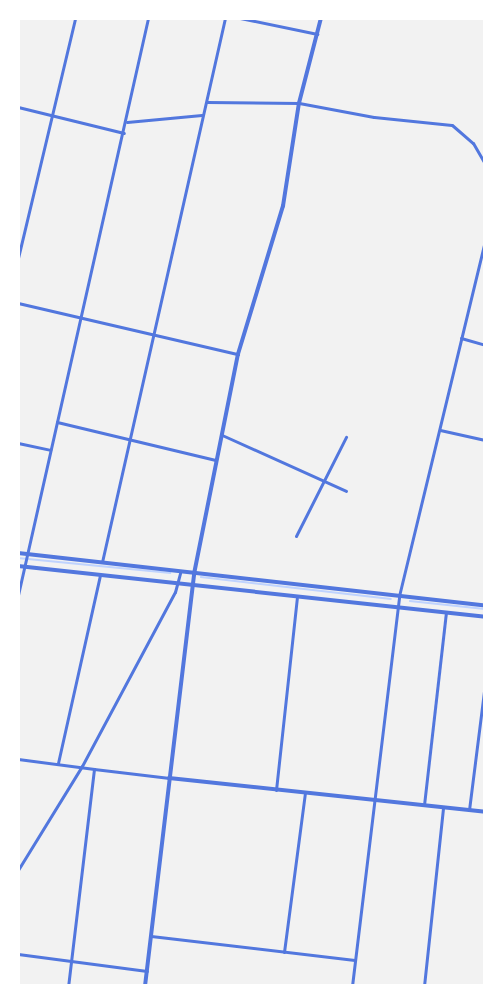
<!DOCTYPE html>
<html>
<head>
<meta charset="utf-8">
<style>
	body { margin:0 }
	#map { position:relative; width:503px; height:1004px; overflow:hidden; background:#f2f2f2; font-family:Raleway,sans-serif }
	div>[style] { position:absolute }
	.stream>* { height:1.5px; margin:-0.75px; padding:0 0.75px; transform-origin:0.75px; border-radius:0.75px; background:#bfd3fe }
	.minor>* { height:3px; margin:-1.5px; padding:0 1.5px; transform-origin:1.5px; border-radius:1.5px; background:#5277de }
	.tertiary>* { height:4px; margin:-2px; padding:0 2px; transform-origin:2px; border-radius:2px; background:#5277de }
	span { translate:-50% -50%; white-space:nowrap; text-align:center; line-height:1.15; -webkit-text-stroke:6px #fff; paint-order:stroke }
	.frame { position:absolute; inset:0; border:20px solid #fff; pointer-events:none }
</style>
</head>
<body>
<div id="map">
	<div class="stream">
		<div style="left:18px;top:558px;width:153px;rotate:5.6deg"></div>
		<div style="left:201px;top:577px;width:191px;rotate:6.6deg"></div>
		<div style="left:410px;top:601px;width:75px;rotate:6.1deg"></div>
	</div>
	<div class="minor">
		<div style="left:240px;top:18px;width:79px;rotate:11.7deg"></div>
		<div style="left:207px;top:102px;width:92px;rotate:0.6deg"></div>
		<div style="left:299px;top:103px;width:76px;rotate:10.6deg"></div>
		<div style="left:374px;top:117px;width:78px;rotate:5.9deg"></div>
		<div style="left:452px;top:125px;width:28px;rotate:41deg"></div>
		<div style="left:473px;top:143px;width:24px;rotate:60deg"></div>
		<div style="left:18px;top:107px;width:109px;rotate:13.8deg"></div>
		<div style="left:127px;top:122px;width:75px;rotate:-5.3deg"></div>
		<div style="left:18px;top:258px;width:247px;rotate:-76.6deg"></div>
		<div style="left:18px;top:303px;width:226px;rotate:13.1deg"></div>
		<div style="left:461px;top:338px;width:25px;rotate:16deg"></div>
		<div style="left:57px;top:422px;width:163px;rotate:13.5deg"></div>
		<div style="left:440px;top:430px;width:46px;rotate:12.5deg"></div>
		<div style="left:222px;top:435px;width:136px;rotate:24.3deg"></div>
		<div style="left:18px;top:443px;width:33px;rotate:12deg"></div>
		<div style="left:296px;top:536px;width:111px;rotate:-63.2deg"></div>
		<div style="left:102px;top:562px;width:558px;rotate:-77.26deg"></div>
		<div style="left:18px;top:595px;width:591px;rotate:-77.3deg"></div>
		<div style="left:18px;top:759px;width:77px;rotate:7.5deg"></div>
		<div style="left:94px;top:769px;width:219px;rotate:96.8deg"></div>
		<div style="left:58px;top:763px;width:193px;rotate:-77.4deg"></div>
		<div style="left:94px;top:769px;width:76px;rotate:6.8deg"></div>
		<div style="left:276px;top:790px;width:193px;rotate:-83.8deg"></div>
		<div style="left:424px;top:805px;width:193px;rotate:-83.5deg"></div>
		<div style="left:469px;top:810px;width:127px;rotate:-82.8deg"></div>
		<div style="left:18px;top:870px;width:122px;rotate:-58.4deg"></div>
		<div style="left:82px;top:766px;width:197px;rotate:-61.9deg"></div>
		<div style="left:175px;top:592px;width:20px;rotate:-75deg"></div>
		<div style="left:151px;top:936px;width:205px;rotate:6.7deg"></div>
		<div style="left:284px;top:952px;width:160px;rotate:-82.5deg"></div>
		<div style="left:18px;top:954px;width:130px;rotate:7.5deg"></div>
		<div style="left:352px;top:986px;width:393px;rotate:-83.1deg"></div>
		<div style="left:399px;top:596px;width:366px;rotate:-76.4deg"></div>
		<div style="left:424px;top:986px;width:180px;rotate:-83.9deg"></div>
	</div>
	<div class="tertiary">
		<div style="left:18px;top:553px;width:470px;rotate:6.4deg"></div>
		<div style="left:18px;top:566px;width:470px;rotate:6.2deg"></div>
		<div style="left:169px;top:778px;width:318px;rotate:6.1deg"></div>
		<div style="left:145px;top:986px;width:415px;rotate:-83.2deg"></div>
		<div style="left:194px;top:574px;width:224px;rotate:-78.7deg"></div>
		<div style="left:238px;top:354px;width:155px;rotate:-73.1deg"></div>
		<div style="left:283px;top:206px;width:104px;rotate:-81.2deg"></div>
		<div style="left:299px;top:103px;width:88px;rotate:-75.5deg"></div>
	</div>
	<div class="frame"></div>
</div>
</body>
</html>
